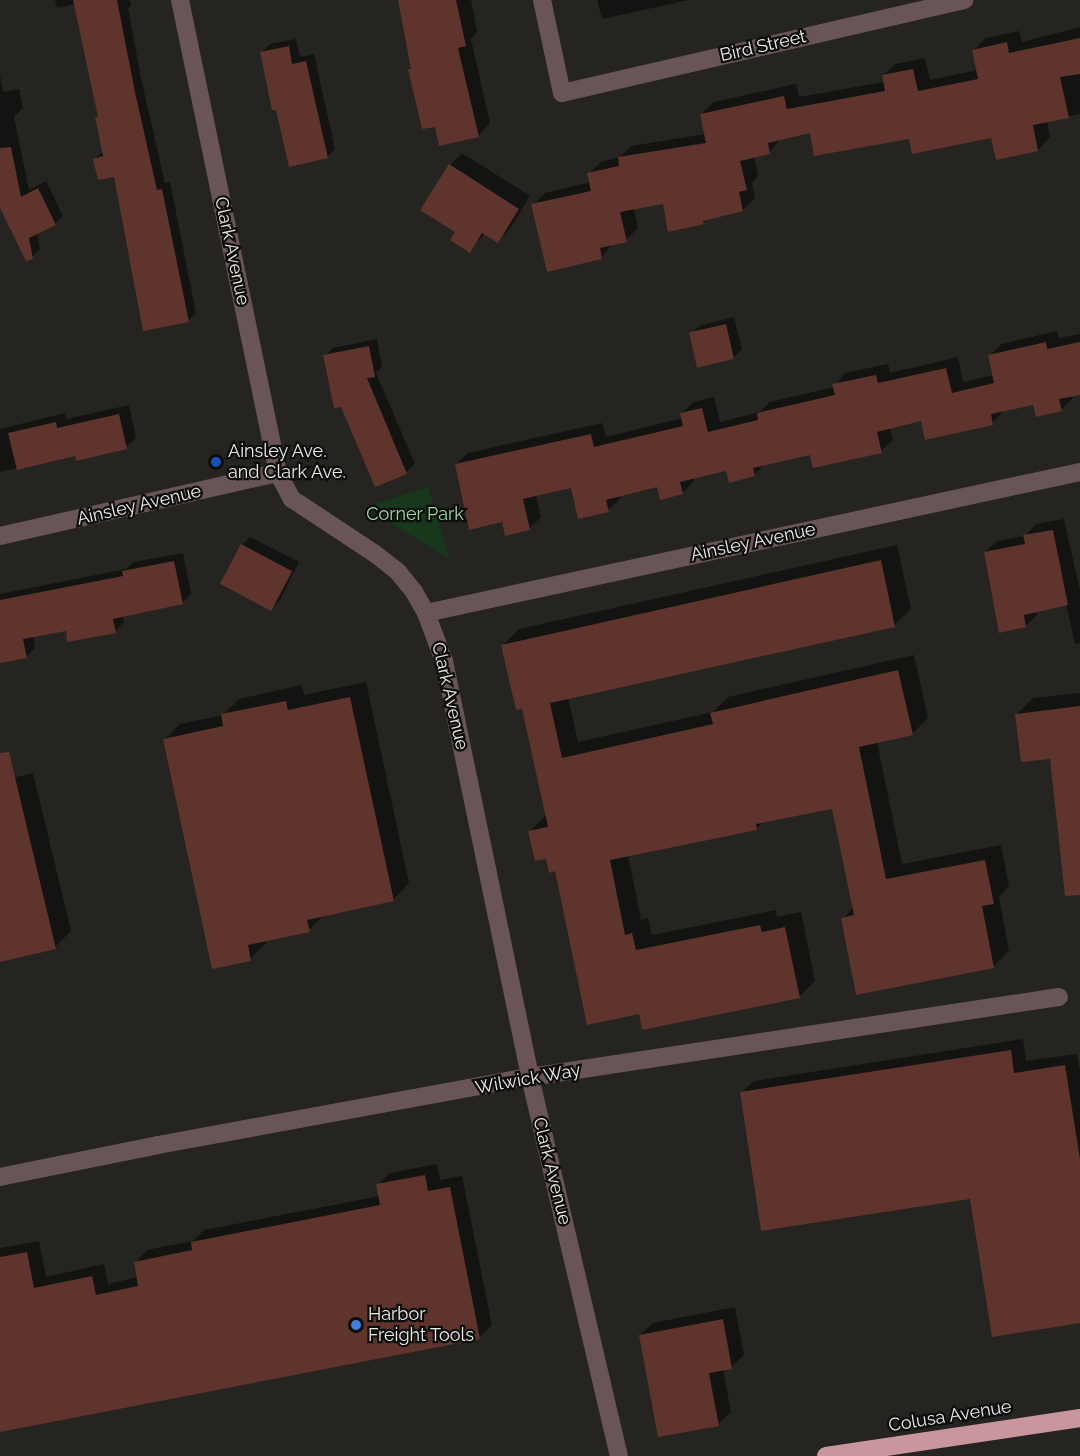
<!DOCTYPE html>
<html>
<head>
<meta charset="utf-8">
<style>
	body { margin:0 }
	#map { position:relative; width:1080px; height:1456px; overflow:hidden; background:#252421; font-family:Raleway,sans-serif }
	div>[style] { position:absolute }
	.green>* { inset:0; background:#17381c }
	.shadow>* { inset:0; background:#0007 }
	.building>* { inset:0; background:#5e342d; transform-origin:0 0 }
	.minor>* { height:18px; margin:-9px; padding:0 9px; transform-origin:9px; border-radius:9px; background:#695457 }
	.highway>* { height:18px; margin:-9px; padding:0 9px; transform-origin:9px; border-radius:9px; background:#c9969e }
	.dots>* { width:16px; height:16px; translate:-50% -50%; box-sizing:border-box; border:3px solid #0d0d0c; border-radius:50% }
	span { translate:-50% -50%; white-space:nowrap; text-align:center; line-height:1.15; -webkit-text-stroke:4.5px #0d0d0c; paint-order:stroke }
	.street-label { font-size:18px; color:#ecebe9 }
	.poi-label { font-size:18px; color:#ecebe9 }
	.left { translate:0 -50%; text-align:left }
	.park-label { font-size:18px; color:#9fd8a4 }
</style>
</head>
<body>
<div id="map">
	<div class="green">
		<div style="clip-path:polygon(428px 487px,450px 559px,369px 510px,375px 504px)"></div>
	</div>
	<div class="shadow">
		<div style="clip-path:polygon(55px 0,130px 0,131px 6px,128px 8px,142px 83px,165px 183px,170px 182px,196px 313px,188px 321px,115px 175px,95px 159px,104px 151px,96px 118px,99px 115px,75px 4px,57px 8px)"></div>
		<div style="clip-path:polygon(399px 0,471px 0,477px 32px,471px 39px,490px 123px,478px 136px,436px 125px,409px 70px,413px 67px)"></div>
		<div style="clip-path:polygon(597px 0,689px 0,602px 19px)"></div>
		<div style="clip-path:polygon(1080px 27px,1080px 114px,1047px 121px,1050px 137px,1038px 150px,997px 159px,992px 136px,910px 137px,811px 132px,781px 139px,769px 153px,754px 156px,758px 176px,752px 183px,755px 198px,743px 210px,708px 218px,703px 223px,664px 202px,634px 208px,638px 228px,626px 240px,613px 243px,601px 258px,533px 205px,545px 193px,591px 182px,589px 174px,601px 162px,620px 157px,631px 146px,706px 134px,701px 114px,714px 102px,796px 84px,799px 97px,884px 82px,883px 76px,895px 64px,925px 58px,930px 80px,978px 70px,974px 50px,986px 38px,1019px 31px,1022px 42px)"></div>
		<div style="clip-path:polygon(296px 39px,300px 57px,314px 54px,335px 149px,327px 157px,262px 52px,270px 44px)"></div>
		<div style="clip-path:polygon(0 75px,3px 92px,19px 89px,23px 108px,14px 117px,29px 190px,46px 181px,63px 216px,55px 224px,37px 233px,40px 249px,32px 257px,0 205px)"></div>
		<div style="clip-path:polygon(462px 153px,530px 196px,510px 229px,498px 241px,485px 233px,469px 251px,457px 232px,450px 165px)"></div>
		<div style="clip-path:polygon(734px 317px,742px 349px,734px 357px,691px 334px,699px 326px)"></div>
		<div style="clip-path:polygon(1057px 331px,1059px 338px,1080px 334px,1080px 394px,1072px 395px,1073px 398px,1061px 410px,1034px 403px,1004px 410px,993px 423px,927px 439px,922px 420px,890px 427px,893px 440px,881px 451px,812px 453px,766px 463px,754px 475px,727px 469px,693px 478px,694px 481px,682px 493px,658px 486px,619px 495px,620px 499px,608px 510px,572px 487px,536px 495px,541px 517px,529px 529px,503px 520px,456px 464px,468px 453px,602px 423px,606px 437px,683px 418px,681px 414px,693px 402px,714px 397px,720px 422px,760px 412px,770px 402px,834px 387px,845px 373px,888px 364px,890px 373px,958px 357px,963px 382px,994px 375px,990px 356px,1001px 344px)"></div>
		<div style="clip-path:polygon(377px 339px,382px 367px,376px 373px,415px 464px,406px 472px,376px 485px,325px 356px,333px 348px)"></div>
		<div style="clip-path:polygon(129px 405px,136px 438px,126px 447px,76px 454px,0 472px,0 429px,65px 413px,66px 419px)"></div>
		<div style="clip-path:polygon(1064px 519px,1080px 591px,1080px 643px,1075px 644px,1066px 604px,1036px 611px,1037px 615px,1025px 626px,985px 552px,997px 541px,1025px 536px,1036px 524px)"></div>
		<div style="clip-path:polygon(250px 537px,299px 562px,280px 600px,272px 608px,242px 545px)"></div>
		<div style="clip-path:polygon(897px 545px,911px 609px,894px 625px,568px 697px,578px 742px,713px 712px,728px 697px,914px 655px,928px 718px,912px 734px,877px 742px,902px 864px,1001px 845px,1009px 886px,999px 897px,1009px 951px,993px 967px,843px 918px,854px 907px,833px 807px,764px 821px,756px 829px,628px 855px,641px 920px,648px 918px,652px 935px,776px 910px,777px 917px,801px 912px,815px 981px,799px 997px,640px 1012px,556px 870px,530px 831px,547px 814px,523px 707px,503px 645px,519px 629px)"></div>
		<div style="clip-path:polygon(183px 553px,191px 594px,182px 603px,123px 615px,124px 622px,115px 631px,67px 629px,33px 635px,35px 648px,26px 657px,0 662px,0 594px,126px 569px,133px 562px)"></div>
		<div style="clip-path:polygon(366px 682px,409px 883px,393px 900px,325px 914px,309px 930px,266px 940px,266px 943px,250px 959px,164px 740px,180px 724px,223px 715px,239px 699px,302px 685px,304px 695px)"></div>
		<div style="clip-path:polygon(1080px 693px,1080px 862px,1051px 757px,1017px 714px,1033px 698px)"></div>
		<div style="clip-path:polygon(33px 773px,71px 931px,55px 947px,0 961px,0 781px)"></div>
		<div style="clip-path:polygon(1023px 1039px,1026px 1061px,1077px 1054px,1080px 1071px,1080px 1322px,972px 1197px,741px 1093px,754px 1081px)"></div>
		<div style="clip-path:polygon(437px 1164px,440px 1180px,462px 1176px,492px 1325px,479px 1338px,0 1431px,0 1248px,39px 1241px,46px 1277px,104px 1264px,108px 1284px,138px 1277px,135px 1263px,147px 1250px,193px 1241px,204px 1230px,380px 1196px,378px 1185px,390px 1173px)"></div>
		<div style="clip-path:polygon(735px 1307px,744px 1355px,731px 1367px,723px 1369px,731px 1412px,718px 1424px,640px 1335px,653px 1323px)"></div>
	</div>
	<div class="building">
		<div style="clip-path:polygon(73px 0,117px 0,135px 92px,157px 190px,162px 189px,189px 322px,143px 331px,114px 177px,98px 180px,93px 159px,103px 156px,95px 117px,98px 117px)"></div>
		<div style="clip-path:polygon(398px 0,456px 0,466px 46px,458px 48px,479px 137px,439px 146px,435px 127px,422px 129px,408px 69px,411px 69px)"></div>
		<div style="clip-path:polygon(1080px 38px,1080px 74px,1060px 77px,1069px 118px,1033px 125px,1038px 151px,996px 160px,991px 138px,912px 154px,909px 139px,814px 156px,810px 133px,768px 143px,770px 154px,740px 161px,747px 190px,739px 192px,743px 211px,703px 221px,704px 224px,668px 232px,663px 204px,620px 212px,627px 242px,600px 248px,602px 259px,547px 272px,531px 204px,591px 191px,587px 173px,619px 166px,618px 157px,706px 143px,700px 114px,784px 96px,787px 109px,885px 91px,882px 75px,913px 69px,918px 91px,978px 79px,972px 50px,1007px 42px,1009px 53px)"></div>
		<div style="clip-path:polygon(289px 46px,292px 64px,306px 61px,328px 158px,289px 167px,276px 110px,272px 110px,260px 52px)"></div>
		<div style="clip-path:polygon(11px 147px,21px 197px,38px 188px,56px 225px,29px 238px,33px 259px,26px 261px,0 208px,0 148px)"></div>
		<div style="clip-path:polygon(449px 164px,519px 209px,498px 243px,482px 233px,470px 253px,450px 240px,455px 232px,420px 210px)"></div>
		<div style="left:726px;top:324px;width:36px;height:38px;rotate:77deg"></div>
		<div style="clip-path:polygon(1046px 342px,1047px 349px,1080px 342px,1080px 395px,1059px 399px,1062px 411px,1036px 417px,1033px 405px,991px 414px,993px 425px,925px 440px,921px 421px,877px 432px,882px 453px,813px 468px,810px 455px,753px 468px,755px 476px,729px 483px,726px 471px,680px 482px,683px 494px,660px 500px,657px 487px,606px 500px,609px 512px,578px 519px,571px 488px,523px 499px,530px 530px,505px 536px,502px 522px,469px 530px,455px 464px,591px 434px,594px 447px,683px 426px,680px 413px,702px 408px,708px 432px,758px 420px,757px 413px,835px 395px,832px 384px,876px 375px,878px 383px,946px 368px,952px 393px,994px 383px,988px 355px)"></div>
		<div style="clip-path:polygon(369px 346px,375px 377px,367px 378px,407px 474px,375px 487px,341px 407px,334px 408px,323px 355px)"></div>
		<div style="clip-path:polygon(119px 414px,127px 449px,76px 461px,75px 456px,17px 470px,8px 433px,56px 422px,57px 428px)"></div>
		<div style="clip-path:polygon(1053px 530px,1068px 605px,1024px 615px,1026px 627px,999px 633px,984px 552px,1025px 544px,1023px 535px)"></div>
		<div style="left:241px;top:544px;width:58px;height:45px;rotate:28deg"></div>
		<div style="clip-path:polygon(881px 560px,895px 627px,550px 703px,562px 758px,713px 724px,710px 713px,898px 670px,913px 735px,859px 747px,886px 879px,985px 860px,994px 904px,982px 906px,994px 968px,856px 995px,841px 918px,854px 915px,832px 809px,756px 824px,757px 830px,610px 860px,625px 935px,632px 933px,636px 950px,760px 925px,762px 932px,785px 927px,800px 998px,642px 1030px,639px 1014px,587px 1025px,555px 871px,549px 873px,546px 859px,535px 861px,528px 831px,548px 827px,522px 709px,516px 710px,501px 645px)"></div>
		<div style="clip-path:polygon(174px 561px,183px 604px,113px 619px,116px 633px,67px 642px,66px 631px,23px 639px,27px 658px,0 663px,0 600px,123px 576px,122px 571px)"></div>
		<div style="clip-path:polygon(350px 697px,394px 901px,307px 920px,310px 932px,248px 945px,251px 961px,212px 969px,163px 739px,223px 726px,221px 714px,286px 701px,288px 710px)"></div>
		<div style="clip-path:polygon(1080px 706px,1080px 895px,1065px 896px,1050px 759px,1021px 762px,1015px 714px)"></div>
		<div style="clip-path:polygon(9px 752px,56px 949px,0 962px,0 753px)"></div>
		<div style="clip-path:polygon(1011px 1050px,1014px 1073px,1065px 1065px,1080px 1159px,1080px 1323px,992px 1337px,970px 1199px,761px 1231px,740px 1092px)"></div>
		<div style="clip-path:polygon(425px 1175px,428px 1191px,450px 1187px,480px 1339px,0 1432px,0 1257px,27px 1252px,34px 1288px,92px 1276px,96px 1295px,138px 1286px,134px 1262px,192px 1250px,191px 1242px,380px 1205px,376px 1184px)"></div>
		<div style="clip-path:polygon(723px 1319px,732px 1369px,709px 1373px,719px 1426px,658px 1437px,639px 1335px)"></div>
	</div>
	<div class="minor">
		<div style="left:180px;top:0;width:483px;rotate:78.3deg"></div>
		<div style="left:278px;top:473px;width:30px;rotate:62deg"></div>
		<div style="left:292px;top:499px;width:98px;rotate:33.4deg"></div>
		<div style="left:374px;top:553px;width:31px;rotate:38deg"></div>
		<div style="left:398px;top:572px;width:26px;rotate:51deg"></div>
		<div style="left:414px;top:592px;width:24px;rotate:60deg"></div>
		<div style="left:426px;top:613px;width:51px;rotate:69.4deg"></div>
		<div style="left:444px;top:661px;width:425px;rotate:78.3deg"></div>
		<div style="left:530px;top:1077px;width:389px;rotate:76.8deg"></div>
		<div style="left:542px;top:0;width:95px;rotate:77.9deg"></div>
		<div style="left:562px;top:93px;width:413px;rotate:-13deg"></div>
		<div style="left:0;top:536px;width:285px;rotate:-12.8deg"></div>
		<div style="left:426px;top:613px;width:669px;rotate:-12.17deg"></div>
		<div style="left:0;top:1177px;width:161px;rotate:-11.4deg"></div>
		<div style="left:158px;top:1145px;width:378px;rotate:-10.4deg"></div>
		<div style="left:530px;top:1077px;width:535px;rotate:-8.6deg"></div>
	</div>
	<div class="highway">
		<div style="left:826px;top:1456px;width:257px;rotate:-8.5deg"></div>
	</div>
	<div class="dots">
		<div style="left:216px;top:462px;background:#1a4fb4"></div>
		<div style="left:356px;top:1325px;background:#3f7fe0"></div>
	</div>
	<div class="street-label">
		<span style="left:763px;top:46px;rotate:-13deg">Bird Street</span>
		<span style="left:232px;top:251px;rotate:78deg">Clark Avenue</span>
		<span style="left:139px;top:505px;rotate:-13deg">Ainsley Avenue</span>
		<span style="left:753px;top:542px;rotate:-12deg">Ainsley Avenue</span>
		<span style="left:450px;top:696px;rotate:77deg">Clark Avenue</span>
		<span style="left:528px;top:1079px;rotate:-10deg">Wilwick Way</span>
		<span style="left:552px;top:1171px;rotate:76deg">Clark Avenue</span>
		<span style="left:950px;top:1416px;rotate:-9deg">Colusa Avenue</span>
	</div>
	<div class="poi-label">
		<span class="left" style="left:228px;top:462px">Ainsley Ave.<br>and Clark Ave.</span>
		<span class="left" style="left:368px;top:1325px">Harbor<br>Freight Tools</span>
	</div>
	<div class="park-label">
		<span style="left:415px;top:514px">Corner Park</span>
	</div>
</div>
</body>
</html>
